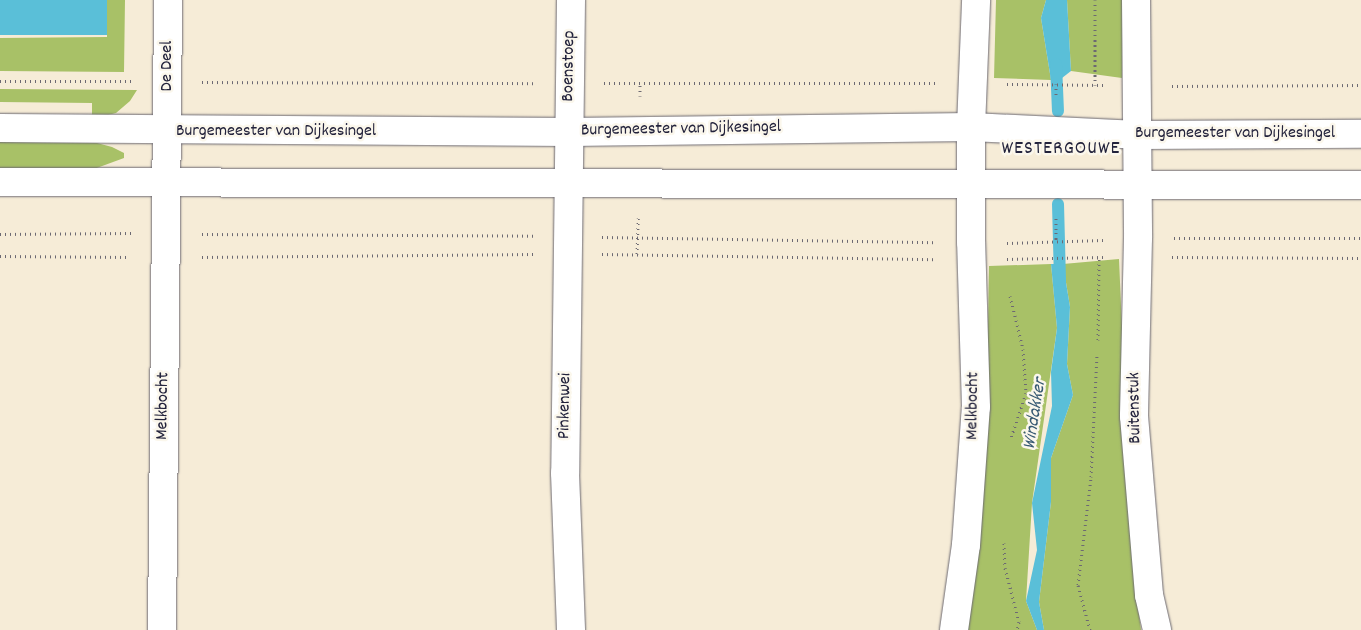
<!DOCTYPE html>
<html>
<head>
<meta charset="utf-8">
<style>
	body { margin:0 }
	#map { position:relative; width:1361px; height:630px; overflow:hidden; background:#f6ecd7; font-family:Dekko,sans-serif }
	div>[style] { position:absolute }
	.green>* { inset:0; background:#a8c167 }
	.water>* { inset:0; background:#5abfd8; transform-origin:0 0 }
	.stream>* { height:12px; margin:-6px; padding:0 6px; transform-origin:6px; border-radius:6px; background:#5abfd8 }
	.path>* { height:3px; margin-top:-1.5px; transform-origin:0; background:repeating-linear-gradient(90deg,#6c6972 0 1px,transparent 0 5px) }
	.roads { filter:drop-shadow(0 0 1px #6c6972) drop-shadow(0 0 1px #6c6972) }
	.minor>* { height:28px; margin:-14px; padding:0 14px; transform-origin:14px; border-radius:14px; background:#fff }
	.tertiary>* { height:28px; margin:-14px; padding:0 14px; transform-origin:14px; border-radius:14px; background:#fff }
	span { translate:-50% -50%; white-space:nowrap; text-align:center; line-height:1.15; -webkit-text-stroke:5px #fbf7ec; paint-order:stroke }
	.street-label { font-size:18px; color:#22223b }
	.water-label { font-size:19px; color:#365972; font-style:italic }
	.quarter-label { font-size:20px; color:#22223b; letter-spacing:1px }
</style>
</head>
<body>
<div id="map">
	<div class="green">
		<div style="clip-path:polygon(107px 0,125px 0,124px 72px,0 71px,0 38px,107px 37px)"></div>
		<div style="clip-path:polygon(996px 0,1046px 0,1041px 18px,1051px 80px,994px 78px)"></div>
		<div style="clip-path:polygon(1067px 0,1124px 0,1122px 78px,1071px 71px)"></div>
		<div style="clip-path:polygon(0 89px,137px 90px,130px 101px,116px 113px,92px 119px,92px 103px,0 102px)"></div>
		<div style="clip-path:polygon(0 142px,97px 143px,112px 147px,124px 153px,124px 158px,94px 169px,0 168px)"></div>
		<div style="clip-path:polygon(1119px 259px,1132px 560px,1141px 630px,1044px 630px,1039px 602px,1051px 502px,1051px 458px,1073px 395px,1067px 364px,1070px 307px,1063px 264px)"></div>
		<div style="clip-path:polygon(1051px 264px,1057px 328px,1032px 503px,1026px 601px,1037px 630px,964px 630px,986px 441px,989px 266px)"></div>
	</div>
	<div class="water">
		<div style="left:0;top:0;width:107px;height:35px"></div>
		<div style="clip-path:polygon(1046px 0,1067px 0,1071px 71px,1062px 78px,1051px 80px,1041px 18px)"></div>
		<div style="clip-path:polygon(1051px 264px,1063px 264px,1070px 307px,1067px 364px,1073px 395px,1051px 458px,1051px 502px,1039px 602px,1044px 630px,1037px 630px,1026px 601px,1037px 550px,1032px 503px,1052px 406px,1051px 372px,1057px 328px)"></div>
	</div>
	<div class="stream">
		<div style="left:1056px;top:64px;width:47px;rotate:87.6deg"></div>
		<div style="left:1058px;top:204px;width:77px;rotate:88.5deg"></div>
	</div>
	<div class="path">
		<div style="left:1095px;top:0;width:85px;rotate:90deg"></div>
		<div style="left:0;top:81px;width:133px"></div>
		<div style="left:202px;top:82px;width:333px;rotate:0.2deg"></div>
		<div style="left:604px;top:83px;width:334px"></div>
		<div style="left:1007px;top:84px;width:96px;rotate:0.6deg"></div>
		<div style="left:1056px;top:84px;width:13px;rotate:90deg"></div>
		<div style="left:1172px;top:86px;width:189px;rotate:-0.3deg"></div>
		<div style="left:640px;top:96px;width:13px;rotate:-90deg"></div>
		<div style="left:1056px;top:218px;width:24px;rotate:90deg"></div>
		<div style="left:0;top:234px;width:131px;rotate:-0.4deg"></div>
		<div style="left:202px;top:234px;width:331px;rotate:0.3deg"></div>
		<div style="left:602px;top:237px;width:334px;rotate:0.9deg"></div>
		<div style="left:1174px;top:238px;width:187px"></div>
		<div style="left:1007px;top:243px;width:96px;rotate:-1.8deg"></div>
		<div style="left:602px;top:254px;width:333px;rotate:0.9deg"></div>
		<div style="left:637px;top:254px;width:36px;rotate:-88deg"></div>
		<div style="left:0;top:256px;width:130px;rotate:0.4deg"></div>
		<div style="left:202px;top:257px;width:331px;rotate:-0.5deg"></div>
		<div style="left:1172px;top:257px;width:189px;rotate:0.3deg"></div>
		<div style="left:1007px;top:259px;width:96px;rotate:-1.2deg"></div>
		<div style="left:1010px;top:296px;width:55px;rotate:76.2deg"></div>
		<div style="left:1023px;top:349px;width:44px;rotate:86.1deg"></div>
		<div style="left:1026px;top:393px;width:47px;rotate:108.4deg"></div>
		<div style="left:1098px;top:340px;width:83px;rotate:-89.3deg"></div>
		<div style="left:1004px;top:543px;width:25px;rotate:88deg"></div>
		<div style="left:1005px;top:568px;width:56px;rotate:75.5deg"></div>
		<div style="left:1019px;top:622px;width:8px;rotate:104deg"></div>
		<div style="left:1090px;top:630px;width:47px;rotate:-104.9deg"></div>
		<div style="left:1078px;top:585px;width:109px;rotate:-83.1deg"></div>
		<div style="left:1091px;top:477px;width:124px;rotate:-87.2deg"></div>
	</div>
	<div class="roads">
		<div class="minor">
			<div style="left:571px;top:0;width:473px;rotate:90.7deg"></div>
			<div style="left:565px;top:473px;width:157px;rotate:87.8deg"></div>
			<div style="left:1136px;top:0;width:238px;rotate:89.5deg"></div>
			<div style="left:1138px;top:238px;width:178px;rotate:91.3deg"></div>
			<div style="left:1134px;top:416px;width:180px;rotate:85.2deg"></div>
			<div style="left:1149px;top:595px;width:36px;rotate:77deg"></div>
			<div style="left:162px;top:630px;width:630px;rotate:-89.45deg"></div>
			<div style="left:954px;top:630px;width:86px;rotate:-82deg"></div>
			<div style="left:966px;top:545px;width:138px;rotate:-85.9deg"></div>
			<div style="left:976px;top:407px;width:165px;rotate:-91.7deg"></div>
			<div style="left:971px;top:242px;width:115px;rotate:-90deg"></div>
			<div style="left:971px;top:127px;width:127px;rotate:-87.7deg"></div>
		</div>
		<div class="tertiary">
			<div style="left:0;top:128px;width:570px;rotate:0.4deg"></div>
			<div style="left:570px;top:132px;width:401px;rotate:-0.7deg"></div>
			<div style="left:971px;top:127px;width:167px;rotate:2.7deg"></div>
			<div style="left:1138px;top:135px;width:223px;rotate:-0.3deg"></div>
			<div style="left:0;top:182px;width:1361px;rotate:0.13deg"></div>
		</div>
	</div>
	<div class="street-label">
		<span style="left:168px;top:66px;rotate:-90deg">De Deel</span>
		<span style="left:570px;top:66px;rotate:-89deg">Boenstoep</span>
		<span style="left:681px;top:130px;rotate:-1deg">Burgemeester van Dijkesingel</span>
		<span style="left:276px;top:132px">Burgemeester van Dijkesingel</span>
		<span style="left:1235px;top:134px">Burgemeester van Dijkesingel</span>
		<span style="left:164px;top:406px;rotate:-89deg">Melkbocht</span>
		<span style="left:566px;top:406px;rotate:-89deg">Pinkenwei</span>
		<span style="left:974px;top:406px;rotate:-89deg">Melkbocht</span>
		<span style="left:1136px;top:408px;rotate:-91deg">Buitenstuk</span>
	</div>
	<div class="water-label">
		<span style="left:1036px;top:414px;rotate:-81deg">Windakker</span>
	</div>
	<div class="quarter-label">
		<span style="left:1061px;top:149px">WESTERGOUWE</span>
	</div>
</div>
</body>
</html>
